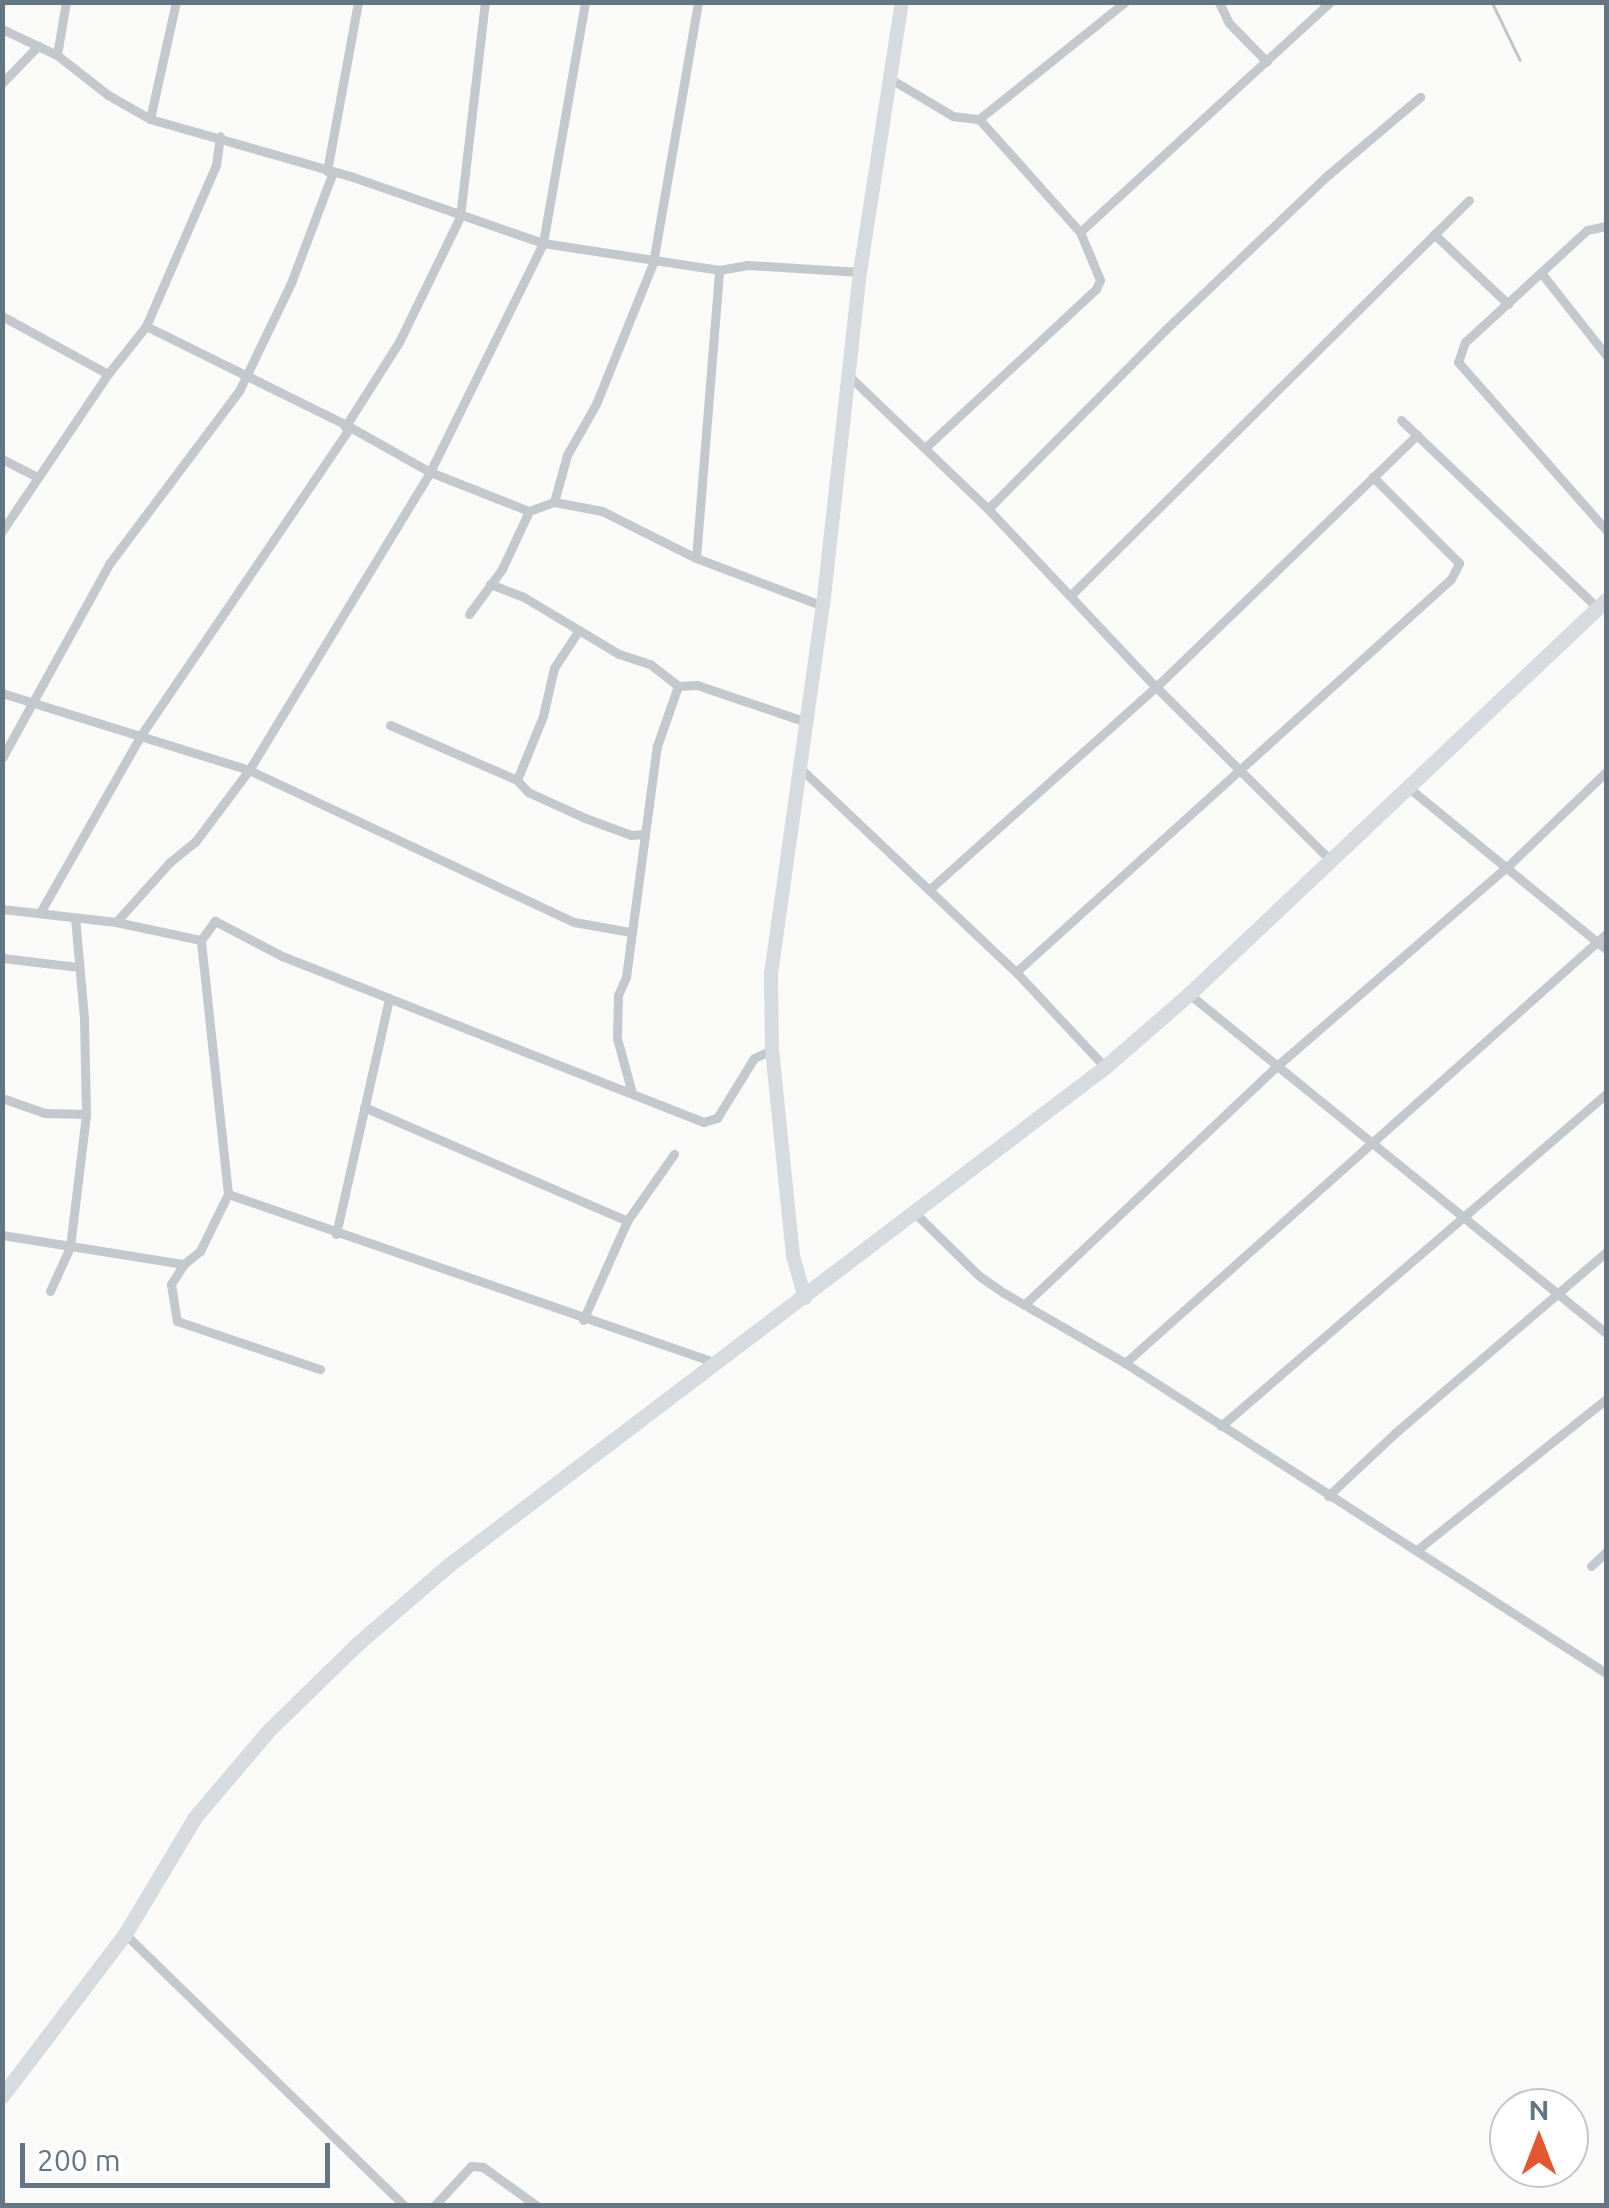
<!DOCTYPE html>
<html>
<head>
<meta charset="utf-8">
<style>
	body { margin:0 }
	#map { position:relative; width:1609px; height:2208px; overflow:hidden; background:#fafaf8; font-family:Ubuntu,sans-serif }
	div>[style] { position:absolute }
	.stream>* { height:2.5px; margin:-1.25px; padding:0 1.25px; transform-origin:1.25px; border-radius:1.25px; background:#bbc7cb }
	.street>* { height:9px; margin:-4.5px; padding:0 4.5px; transform-origin:4.5px; border-radius:4.5px; background:#c3c8cc }
	.secondary>* { height:14px; margin:-7px; padding:0 7px; transform-origin:7px; border-radius:7px; background:#d6dbdf }
	.primary>* { height:15px; margin:-7.5px; padding:0 7.5px; transform-origin:7.5px; border-radius:7.5px; background:#d6dbdf }
	span { translate:-50% -50%; white-space:nowrap; text-align:center; line-height:1.15; -webkit-text-stroke:10px #fff; paint-order:stroke }
	.frame { position:absolute; inset:0; border:5px solid #657683; pointer-events:none }
	.north { position:absolute; left:1489px; top:2088px; width:100px; height:100px; box-sizing:border-box; background:#fff; border:2px solid #c1c8cd; border-radius:50%; rotate:0deg; font-size:28px; font-weight:700; line-height:40px; text-align:center; color:#657683 }
	.north::after { content:''; display:block; margin:auto; width:35px; height:45px; background:#e4572e; clip-path:polygon(50% 0,100% 100%,50% 72%,0 100%) }
	.scale { position:absolute; left:20px; top:2143px; width:310px; height:45px; box-sizing:border-box; border:5px solid #657683; border-top:0; padding-left:12px; font-size:30px; line-height:35px; white-space:nowrap; color:#657683; -webkit-text-stroke:8px #fff; paint-order:stroke }
</style>
</head>
<body>
<div id="map">
	<div class="stream">
		<div style="left:1492px;top:2px;width:64px;rotate:64.2deg"></div>
	</div>
	<div class="street">
		<div style="left:1219px;top:2px;width:23px;rotate:65deg"></div>
		<div style="left:1229px;top:23px;width:54px;rotate:45.7deg"></div>
		<div style="left:2px;top:29px;width:61px;rotate:25.3deg"></div>
		<div style="left:57px;top:55px;width:65px;rotate:38.1deg"></div>
		<div style="left:108px;top:95px;width:48px;rotate:29.7deg"></div>
		<div style="left:150px;top:119px;width:211px;rotate:15.9deg"></div>
		<div style="left:353px;top:177px;width:201px;rotate:19.2deg"></div>
		<div style="left:543px;top:243px;width:178px;rotate:8.7deg"></div>
		<div style="left:719px;top:270px;width:29px;rotate:-10deg"></div>
		<div style="left:748px;top:265px;width:112px;rotate:3.6deg"></div>
		<div style="left:57px;top:55px;width:54px;rotate:-80.4deg"></div>
		<div style="left:889px;top:78px;width:74px;rotate:30.7deg"></div>
		<div style="left:953px;top:116px;width:26px;rotate:7deg"></div>
		<div style="left:979px;top:119px;width:187px;rotate:-38.7deg"></div>
		<div style="left:2px;top:83px;width:52px;rotate:-45.8deg"></div>
		<div style="left:150px;top:119px;width:120px;rotate:-77.5deg"></div>
		<div style="left:327px;top:171px;width:172px;rotate:-79.6deg"></div>
		<div style="left:1606px;top:226px;width:19px;rotate:168deg"></div>
		<div style="left:1587px;top:230px;width:166px;rotate:137.4deg"></div>
		<div style="left:1465px;top:342px;width:21px;rotate:109deg"></div>
		<div style="left:1458px;top:362px;width:224px;rotate:48.6deg"></div>
		<div style="left:1080px;top:232px;width:340px;rotate:-42.6deg"></div>
		<div style="left:1434px;top:234px;width:102px;rotate:43.4deg"></div>
		<div style="left:1542px;top:274px;width:103px;rotate:51.7deg"></div>
		<div style="left:2px;top:316px;width:121px;rotate:28.7deg"></div>
		<div style="left:146px;top:326px;width:228px;rotate:26.3deg"></div>
		<div style="left:350px;top:427px;width:92px;rotate:29.4deg"></div>
		<div style="left:430px;top:472px;width:106px;rotate:21.5deg"></div>
		<div style="left:529px;top:511px;width:27px;rotate:-20deg"></div>
		<div style="left:554px;top:502px;width:49px;rotate:10.6deg"></div>
		<div style="left:602px;top:511px;width:105px;rotate:26.6deg"></div>
		<div style="left:696px;top:558px;width:136px;rotate:20.7deg"></div>
		<div style="left:849px;top:376px;width:192px;rotate:43.7deg"></div>
		<div style="left:988px;top:509px;width:245px;rotate:46.7deg"></div>
		<div style="left:1156px;top:687px;width:244px;rotate:44.8deg"></div>
		<div style="left:1401px;top:420px;width:272px;rotate:43.7deg"></div>
		<div style="left:345px;top:427px;width:101px;rotate:-57.6deg"></div>
		<div style="left:399px;top:342px;width:139px;rotate:-64deg"></div>
		<div style="left:460px;top:217px;width:216px;rotate:-83.4deg"></div>
		<div style="left:926px;top:447px;width:232px;rotate:-42.9deg"></div>
		<div style="left:1096px;top:289px;width:10px;rotate:-66deg"></div>
		<div style="left:1100px;top:280px;width:52px;rotate:-112.6deg"></div>
		<div style="left:1080px;top:232px;width:152px;rotate:-131.8deg"></div>
		<div style="left:2px;top:459px;width:39px;rotate:27deg"></div>
		<div style="left:554px;top:502px;width:49px;rotate:-74.5deg"></div>
		<div style="left:567px;top:455px;width:59px;rotate:-60.4deg"></div>
		<div style="left:596px;top:404px;width:152px;rotate:-68deg"></div>
		<div style="left:653px;top:263px;width:265px;rotate:-80.2deg"></div>
		<div style="left:988px;top:509px;width:252px;rotate:-45.3deg"></div>
		<div style="left:1165px;top:330px;width:225px;rotate:-43.6deg"></div>
		<div style="left:1328px;top:175px;width:121px;rotate:-40.3deg"></div>
		<div style="left:2px;top:531px;width:189px;rotate:-56deg"></div>
		<div style="left:108px;top:374px;width:61px;rotate:-51.6deg"></div>
		<div style="left:146px;top:326px;width:176px;rotate:-66.5deg"></div>
		<div style="left:216px;top:165px;width:29px;rotate:-82deg"></div>
		<div style="left:696px;top:558px;width:289px;rotate:-85.4deg"></div>
		<div style="left:490px;top:584px;width:34px;rotate:21deg"></div>
		<div style="left:522px;top:596px;width:113px;rotate:30.9deg"></div>
		<div style="left:619px;top:654px;width:33px;rotate:18deg"></div>
		<div style="left:650px;top:664px;width:36px;rotate:38deg"></div>
		<div style="left:678px;top:686px;width:19px;rotate:-3deg"></div>
		<div style="left:697px;top:685px;width:115px;rotate:18.7deg"></div>
		<div style="left:1070px;top:596px;width:562px;rotate:-44.78deg"></div>
		<div style="left:469px;top:614px;width:56px;rotate:-53.7deg"></div>
		<div style="left:502px;top:569px;width:64px;rotate:-65deg"></div>
		<div style="left:2px;top:693px;width:259px;rotate:17.3deg"></div>
		<div style="left:249px;top:770px;width:359px;rotate:25.1deg"></div>
		<div style="left:574px;top:922px;width:58px;rotate:10deg"></div>
		<div style="left:390px;top:725px;width:138px;rotate:23.4deg"></div>
		<div style="left:517px;top:780px;width:16px;rotate:47deg"></div>
		<div style="left:528px;top:792px;width:63px;rotate:24.5deg"></div>
		<div style="left:585px;top:818px;width:49px;rotate:20.3deg"></div>
		<div style="left:631px;top:835px;width:14px;rotate:-4deg"></div>
		<div style="left:2px;top:758px;width:222px;rotate:-61.1deg"></div>
		<div style="left:109px;top:564px;width:216px;rotate:-53.1deg"></div>
		<div style="left:239px;top:391px;width:120px;rotate:-64.3deg"></div>
		<div style="left:291px;top:283px;width:119px;rotate:-69.3deg"></div>
		<div style="left:799px;top:767px;width:299px;rotate:43.4deg"></div>
		<div style="left:1016px;top:972px;width:130px;rotate:46.9deg"></div>
		<div style="left:517px;top:780px;width:69px;rotate:-67.9deg"></div>
		<div style="left:543px;top:716px;width:49px;rotate:-77.1deg"></div>
		<div style="left:554px;top:668px;width:45px;rotate:-56.7deg"></div>
		<div style="left:1409px;top:788px;width:254px;rotate:39.3deg"></div>
		<div style="left:931px;top:888px;width:302px;rotate:-41.8deg"></div>
		<div style="left:1156px;top:687px;width:363px;rotate:-44deg"></div>
		<div style="left:2px;top:909px;width:115px;rotate:6.5deg"></div>
		<div style="left:116px;top:922px;width:87px;rotate:12deg"></div>
		<div style="left:41px;top:911px;width:202px;rotate:-60.4deg"></div>
		<div style="left:141px;top:735px;width:372px;rotate:-55.8deg"></div>
		<div style="left:116px;top:922px;width:81px;rotate:-48deg"></div>
		<div style="left:170px;top:862px;width:32px;rotate:-39deg"></div>
		<div style="left:195px;top:842px;width:90px;rotate:-53.1deg"></div>
		<div style="left:249px;top:770px;width:349px;rotate:-58.7deg"></div>
		<div style="left:430px;top:472px;width:255px;rotate:-63.7deg"></div>
		<div style="left:543px;top:243px;width:245px;rotate:-80.1deg"></div>
		<div style="left:2px;top:958px;width:78px;rotate:6.7deg"></div>
		<div style="left:1016px;top:972px;width:586px;rotate:-42.1deg"></div>
		<div style="left:1451px;top:579px;width:18px;rotate:-63deg"></div>
		<div style="left:1459px;top:563px;width:122px;rotate:-135deg"></div>
		<div style="left:1189px;top:994px;width:537px;rotate:39.11deg"></div>
		<div style="left:632px;top:1093px;width:57px;rotate:-105.3deg"></div>
		<div style="left:617px;top:1038px;width:43px;rotate:-88.7deg"></div>
		<div style="left:618px;top:995px;width:20px;rotate:-66deg"></div>
		<div style="left:626px;top:977px;width:233px;rotate:-82.4deg"></div>
		<div style="left:657px;top:746px;width:64px;rotate:-70.7deg"></div>
		<div style="left:2px;top:1098px;width:46px;rotate:19.2deg"></div>
		<div style="left:45px;top:1113px;width:41px;rotate:1.4deg"></div>
		<div style="left:364px;top:1107px;width:287px;rotate:23.4deg"></div>
		<div style="left:228px;top:1194px;width:517px;rotate:19.07deg"></div>
		<div style="left:914px;top:1212px;width:90px;rotate:44.5deg"></div>
		<div style="left:978px;top:1275px;width:32px;rotate:35deg"></div>
		<div style="left:1004px;top:1293px;width:140px;rotate:30deg"></div>
		<div style="left:1125px;top:1363px;width:572px;rotate:32.8deg"></div>
		<div style="left:336px;top:1234px;width:241px;rotate:-77.3deg"></div>
		<div style="left:2px;top:1235px;width:184px;rotate:9.1deg"></div>
		<div style="left:184px;top:1264px;width:21px;rotate:-39deg"></div>
		<div style="left:200px;top:1251px;width:64px;rotate:-63.8deg"></div>
		<div style="left:228px;top:1194px;width:255px;rotate:-96.1deg"></div>
		<div style="left:201px;top:940px;width:24px;rotate:-54deg"></div>
		<div style="left:215px;top:921px;width:76px;rotate:27.6deg"></div>
		<div style="left:282px;top:956px;width:453px;rotate:21.5deg"></div>
		<div style="left:703px;top:1122px;width:15px;rotate:-16deg"></div>
		<div style="left:717px;top:1118px;width:70px;rotate:-58.3deg"></div>
		<div style="left:754px;top:1058px;width:20px;rotate:-24deg"></div>
		<div style="left:184px;top:1264px;width:24px;rotate:123deg"></div>
		<div style="left:171px;top:1284px;width:37px;rotate:81deg"></div>
		<div style="left:177px;top:1321px;width:151px;rotate:18.6deg"></div>
		<div style="left:50px;top:1291px;width:48px;rotate:-65.6deg"></div>
		<div style="left:70px;top:1247px;width:134px;rotate:-83.1deg"></div>
		<div style="left:86px;top:1114px;width:96px;rotate:-91.2deg"></div>
		<div style="left:84px;top:1018px;width:100px;rotate:-95.1deg"></div>
		<div style="left:1024px;top:1305px;width:349px;rotate:-43.4deg"></div>
		<div style="left:1278px;top:1065px;width:304px;rotate:-40.9deg"></div>
		<div style="left:1508px;top:866px;width:136px;rotate:-43.8deg"></div>
		<div style="left:583px;top:1320px;width:108px;rotate:-66deg"></div>
		<div style="left:627px;top:1221px;width:82px;rotate:-55deg"></div>
		<div style="left:1125px;top:1363px;width:645px;rotate:-41.73deg"></div>
		<div style="left:1221px;top:1426px;width:508px;rotate:-40.77deg"></div>
		<div style="left:1328px;top:1496px;width:92px;rotate:-43.2deg"></div>
		<div style="left:1395px;top:1433px;width:278px;rotate:-40.6deg"></div>
		<div style="left:1417px;top:1550px;width:242px;rotate:-38.6deg"></div>
		<div style="left:1591px;top:1566px;width:21px;rotate:-43deg"></div>
		<div style="left:125px;top:1934px;width:390px;rotate:44.2deg"></div>
		<div style="left:434px;top:2206px;width:54px;rotate:-47.2deg"></div>
		<div style="left:471px;top:2166px;width:12px;rotate:5deg"></div>
		<div style="left:483px;top:2167px;width:67px;rotate:35.8deg"></div>
	</div>
	<div class="secondary">
		<div style="left:805px;top:1298px;width:44px;rotate:-105.9deg"></div>
		<div style="left:793px;top:1256px;width:207px;rotate:-95.8deg"></div>
		<div style="left:772px;top:1050px;width:76px;rotate:-90.8deg"></div>
		<div style="left:771px;top:974px;width:372px;rotate:-82deg"></div>
		<div style="left:823px;top:606px;width:336px;rotate:-83.7deg"></div>
		<div style="left:860px;top:272px;width:273px;rotate:-81.2deg"></div>
	</div>
	<div class="primary">
		<div style="left:2px;top:2096px;width:203px;rotate:-52.8deg"></div>
		<div style="left:125px;top:1934px;width:136px;rotate:-59.1deg"></div>
		<div style="left:195px;top:1817px;width:114px;rotate:-49.6deg"></div>
		<div style="left:269px;top:1730px;width:122px;rotate:-44.3deg"></div>
		<div style="left:356px;top:1645px;width:124px;rotate:-40.8deg"></div>
		<div style="left:450px;top:1564px;width:822px;rotate:-37.19deg"></div>
		<div style="left:1105px;top:1067px;width:111px;rotate:-41deg"></div>
		<div style="left:1189px;top:994px;width:574px;rotate:-43.38deg"></div>
	</div>
	<div class="frame"></div>
	<div class="north">N</div>
	<div class="scale">200 m</div>
</div>
</body>
</html>
